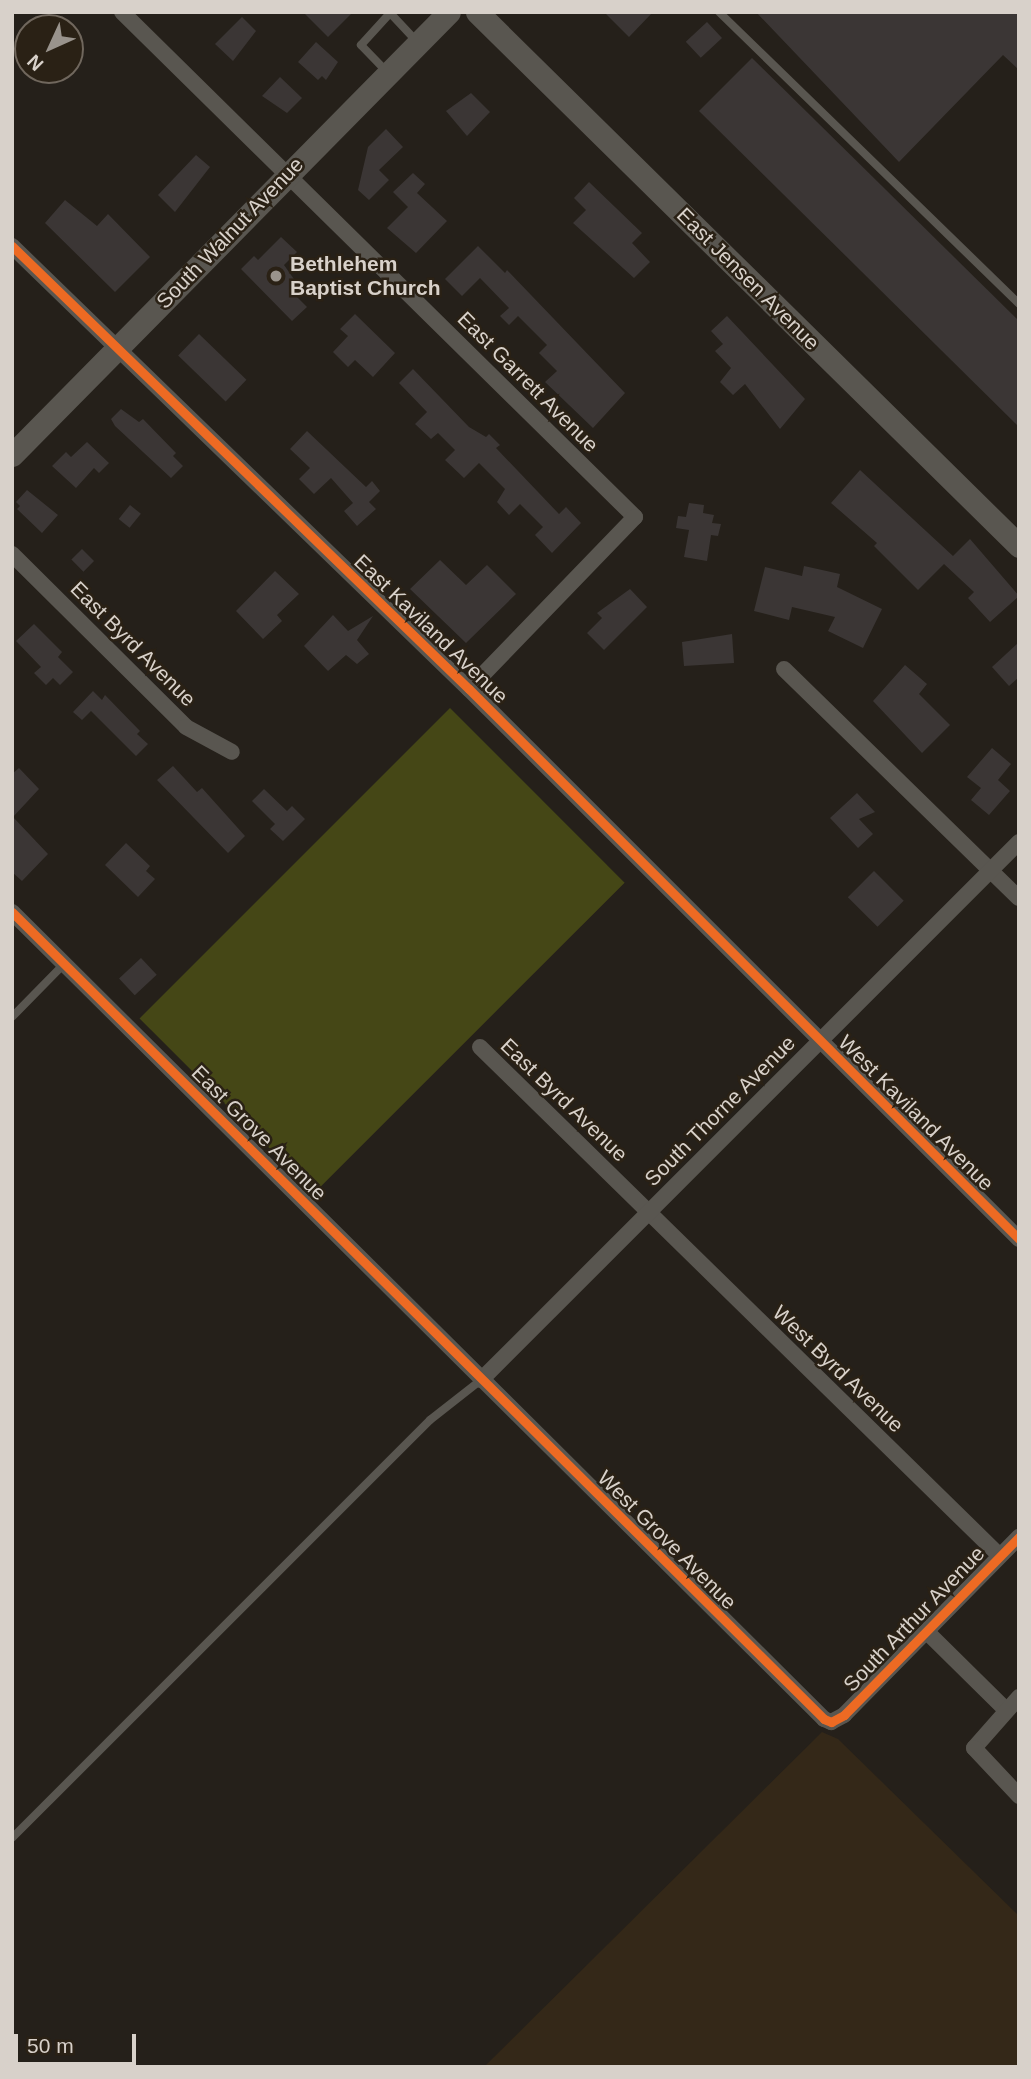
<!DOCTYPE html>
<style>
body{margin:0}
#map{position:relative;width:1031px;height:2079px;overflow:hidden;background:#25201a;font-family:Helvetica,sans-serif}
div>[style]{position:absolute}
.built>*{inset:0;background:#342818}
.green>*{inset:0;background:#454716;transform-origin:0 0}
.building>*{inset:0;background:#3b3635;transform-origin:0 0}
.lane>*{height:8px;margin:-4px;padding:0 4px;transform-origin:4px;border-radius:4px;background:#595650}
.street>*{height:16px;margin:-8px;padding:0 8px;transform-origin:8px;border-radius:8px;background:#595650}
.secondary>*{height:23px;margin:-11.5px;padding:0 11.5px;transform-origin:11.5px;border-radius:11.5px;background:#595650}
.cycleway>*{height:9px;margin:-4.5px;padding:0 4.5px;transform-origin:4.5px;border-radius:4.5px;background:#ed6a23}
.dots>*{width:19px;height:19px;translate:-50% -50%;box-sizing:border-box;border:4px solid #2a2115;border-radius:50%}
span{translate:-50% -50%;white-space:nowrap;text-align:center;line-height:1.15;-webkit-text-stroke:5px #2a2115;paint-order:stroke}
.street-label{font-size:21px;color:#d8d1ca}
.poi-label{font-size:21px;color:#d8d1ca;font-weight:700}
.left{translate:0 -50%;text-align:left}
.frame{position:absolute;inset:0;border:14px solid #d8d1ca;pointer-events:none}
.north{position:absolute;left:14px;top:14px;width:70px;height:70px;box-sizing:border-box;background:#2a2115;border:2px solid #70675d;border-radius:50%;rotate:225deg;font-size:19px;font-weight:700;line-height:28px;text-align:center;color:#d8d1ca}
.north::after{content:'';display:block;margin:auto;width:24px;height:32px;background:#99938c;clip-path:polygon(50% 0,100% 100%,50% 72%,0 100%)}
.scale{position:absolute;left:14px;top:2034px;width:122px;height:32px;box-sizing:border-box;border:4px solid #d8d1ca;border-top:0;padding-left:9px;font-size:21px;line-height:24px;white-space:nowrap;color:#d8d1ca;-webkit-text-stroke:5px #2a2115;paint-order:stroke}
</style>
<div id="map">
<div class="built">
<i style="clip-path:polygon(822px 1732px,838px 1739px,1019px 1916px,1019px 2067px,484px 2067px)"></i>
</div>
<div class="green">
<i style="left:450px;top:708px;width:247px;height:439px;rotate:45deg"></i>
</div>
<div class="building">
<i style="clip-path:polygon(303px 12px,353px 12px,328px 37px)"></i>
<i style="clip-path:polygon(604px 12px,653px 12px,629px 37px)"></i>
<i style="clip-path:polygon(756px 12px,1019px 12px,1019px 70px,1003px 55px,899px 162px)"></i>
<i style="clip-path:polygon(242px 17px,256px 31px,233px 61px,215px 44px)"></i>
<i style="left:707px;top:22px;width:22px;height:29px;rotate:47deg"></i>
<i style="clip-path:polygon(316px 42px,338px 62px,326px 80px,322px 76px,318px 80px,298px 62px)"></i>
<i style="clip-path:polygon(752px 58px,1019px 321px,1019px 427px,699px 111px)"></i>
<i style="clip-path:polygon(280px 77px,302px 98px,287px 113px,262px 96px)"></i>
<i style="clip-path:polygon(471px 93px,490px 112px,467px 136px,446px 111px)"></i>
<i style="clip-path:polygon(386px 129px,403px 147px,379px 170px,389px 180px,369px 200px,358px 190px,368px 147px)"></i>
<i style="clip-path:polygon(196px 155px,210px 167px,175px 212px,158px 195px)"></i>
<i style="clip-path:polygon(413px 173px,425px 184px,417px 193px,447px 221px,416px 253px,387px 228px,408px 207px,393px 192px)"></i>
<i style="clip-path:polygon(589px 182px,642px 233px,632px 243px,650px 262px,634px 278px,573px 223px,586px 210px,574px 198px)"></i>
<i style="clip-path:polygon(65px 200px,97px 226px,108px 214px,150px 257px,115px 292px,45px 223px)"></i>
<i style="clip-path:polygon(281px 237px,297px 252px,284px 265px,296px 282px,289px 289px,307px 307px,292px 321px,241px 269px,254px 256px,258px 260px)"></i>
<i style="clip-path:polygon(478px 246px,505px 273px,507px 270px,625px 393px,593px 428px,545px 382px,557px 371px,539px 353px,547px 345px,518px 316px,509px 325px,500px 316px,509px 308px,480px 278px,462px 296px,445px 279px)"></i>
<i style="clip-path:polygon(355px 314px,395px 353px,373px 377px,355px 360px,348px 367px,333px 352px,348px 336px,340px 329px)"></i>
<i style="clip-path:polygon(727px 316px,805px 399px,780px 429px,745px 384px,733px 395px,720px 382px,731px 368px,715px 351px,723px 344px,711px 331px)"></i>
<i style="left:199px;top:334px;width:66px;height:30px;rotate:44deg"></i>
<i style="clip-path:polygon(413px 369px,469px 427px,486px 437px,489px 434px,500px 445px,496px 448px,559px 514px,566px 507px,581px 523px,552px 553px,535px 535px,543px 527px,520px 504px,509px 515px,497px 502px,505px 489px,479px 463px,464px 478px,445px 460px,455px 450px,438px 433px,431px 439px,415px 424px,427px 412px,399px 383px)"></i>
<i style="clip-path:polygon(121px 409px,139px 422px,143px 419px,176px 453px,173px 456px,183px 466px,171px 478px,115px 426px,111px 419px)"></i>
<i style="clip-path:polygon(307px 431px,366px 487px,372px 481px,380px 491px,369px 502px,376px 509px,357px 526px,344px 511px,353px 503px,331px 478px,314px 494px,299px 479px,310px 468px,290px 449px)"></i>
<i style="clip-path:polygon(87px 442px,109px 463px,99px 473px,94px 468px,76px 488px,52px 466px,66px 452px,71px 457px)"></i>
<i style="clip-path:polygon(860px 470px,953px 556px,970px 539px,1019px 596px,990px 622px,968px 598px,974px 592px,944px 564px,918px 590px,874px 546px,877px 543px,831px 503px)"></i>
<i style="clip-path:polygon(27px 490px,58px 515px,42px 533px,17px 509px,20px 506px,16px 502px)"></i>
<i style="clip-path:polygon(689px 503px,704px 505px,703px 513px,714px 515px,712px 523px,721px 524px,718px 536px,711px 535px,707px 561px,684px 557px,689px 530px,676px 528px,678px 516px,686px 517px)"></i>
<i style="left:130px;top:505px;width:14px;height:18px;rotate:39deg"></i>
<i style="left:82px;top:549px;width:17px;height:15px;rotate:45deg"></i>
<i style="clip-path:polygon(440px 560px,466px 585px,487px 565px,516px 594px,466px 643px,410px 589px)"></i>
<i style="clip-path:polygon(804px 566px,840px 574px,837px 587px,882px 609px,863px 648px,828px 631px,835px 617px,792px 607px,789px 620px,754px 611px,765px 567px,802px 576px)"></i>
<i style="clip-path:polygon(275px 571px,299px 594px,277px 615px,282px 621px,263px 639px,236px 611px)"></i>
<i style="clip-path:polygon(630px 589px,647px 607px,604px 650px,587px 633px,602px 618px,597px 613px)"></i>
<i style="clip-path:polygon(333px 615px,348px 631px,373px 616px,357px 640px,369px 654px,357px 664px,346px 655px,328px 671px,304px 646px)"></i>
<i style="clip-path:polygon(34px 624px,62px 652px,58px 657px,73px 672px,60px 685px,53px 678px,46px 685px,34px 673px,41px 667px,16px 641px)"></i>
<i style="clip-path:polygon(732px 634px,734px 663px,684px 666px,682px 642px)"></i>
<i style="clip-path:polygon(1019px 642px,1019px 677px,1009px 686px,992px 667px)"></i>
<i style="clip-path:polygon(905px 665px,927px 684px,919px 694px,950px 725px,922px 753px,873px 701px)"></i>
<i style="clip-path:polygon(93px 691px,102px 700px,105px 695px,140px 731px,137px 734px,148px 744px,136px 756px,91px 711px,82px 720px,73px 712px)"></i>
<i style="clip-path:polygon(992px 748px,1011px 764px,998px 780px,1010px 791px,989px 815px,971px 800px,981px 788px,967px 777px)"></i>
<i style="clip-path:polygon(173px 766px,197px 792px,202px 788px,245px 836px,228px 853px,157px 780px)"></i>
<i style="clip-path:polygon(19px 768px,39px 789px,13px 817px,48px 854px,22px 881px,12px 872px,12px 774px)"></i>
<i style="clip-path:polygon(264px 789px,287px 811px,292px 806px,305px 819px,283px 841px,270px 829px,275px 824px,252px 801px)"></i>
<i style="clip-path:polygon(857px 793px,875px 812px,859px 819px,873px 834px,858px 848px,830px 818px)"></i>
<i style="clip-path:polygon(126px 843px,150px 866px,146px 871px,155px 879px,138px 897px,105px 865px)"></i>
<i style="left:874px;top:871px;width:42px;height:37px;rotate:45deg"></i>
<i style="left:141px;top:958px;width:23px;height:30px;rotate:47deg"></i>
</div>
<div class="lane">
<i style="left:719px;top:12px;width:419px;rotate:44.2deg"></i>
<i style="left:392px;top:15px;width:35px;rotate:47deg"></i>
<i style="left:388px;top:73px;width:39px;rotate:-134deg"></i>
<i style="left:361px;top:45px;width:45px;rotate:-47.7deg"></i>
<i style="left:12px;top:1017px;width:76px;rotate:-45.5deg"></i>
<i style="left:12px;top:1838px;width:591px;rotate:-45deg"></i>
<i style="left:430px;top:1420px;width:65px;rotate:-38.1deg"></i>
</div>
<div class="street">
<i style="left:122px;top:12px;width:720px;rotate:44.55deg"></i>
<i style="left:635px;top:517px;width:239px;rotate:134deg"></i>
<i style="left:12px;top:246px;width:636px;rotate:44.11deg"></i>
<i style="left:469px;top:689px;width:778px;rotate:45deg"></i>
<i style="left:12px;top:554px;width:245px;rotate:44.8deg"></i>
<i style="left:186px;top:727px;width:52px;rotate:28.5deg"></i>
<i style="left:784px;top:669px;width:328px;rotate:44.3deg"></i>
<i style="left:12px;top:912px;width:1145px;rotate:44.82deg"></i>
<i style="left:824px;top:1719px;width:8px;rotate:23deg"></i>
<i style="left:831px;top:1722px;width:15px;rotate:-28deg"></i>
<i style="left:844px;top:1715px;width:250px;rotate:-45.5deg"></i>
<i style="left:480px;top:1047px;width:726px;rotate:44.39deg"></i>
<i style="left:481px;top:1380px;width:761px;rotate:-45deg"></i>
<i style="left:927px;top:1632px;width:111px;rotate:44.6deg"></i>
<i style="left:1019px;top:1697px;width:68px;rotate:131.4deg"></i>
<i style="left:974px;top:1748px;width:66px;rotate:46.8deg"></i>
</div>
<div class="secondary">
<i style="left:477px;top:12px;width:761px;rotate:44.57deg"></i>
<i style="left:12px;top:455px;width:622px;rotate:-45.39deg"></i>
</div>
<div class="cycleway">
<i style="left:12px;top:246px;width:636px;rotate:44.11deg"></i>
<i style="left:469px;top:689px;width:778px;rotate:45deg"></i>
<i style="left:12px;top:912px;width:1145px;rotate:44.82deg"></i>
<i style="left:824px;top:1719px;width:8px;rotate:23deg"></i>
<i style="left:831px;top:1722px;width:15px;rotate:-28deg"></i>
<i style="left:844px;top:1715px;width:250px;rotate:-45.5deg"></i>
</div>
<div class="dots">
<i style="left:276px;top:276px;background:#99938c"></i>
</div>
<div class="street-label">
<span style="left:230px;top:233px;rotate:-46deg">South Walnut Avenue</span>
<span style="left:748px;top:279px;rotate:45deg">East Jensen Avenue</span>
<span style="left:528px;top:382px;rotate:45deg">East Garrett Avenue</span>
<span style="left:431px;top:629px;rotate:44deg">East Kaviland Avenue</span>
<span style="left:133px;top:644px;rotate:45deg">East Byrd Avenue</span>
<span style="left:564px;top:1100px;rotate:44deg">East Byrd Avenue</span>
<span style="left:720px;top:1111px;rotate:-45deg">South Thorne Avenue</span>
<span style="left:916px;top:1113px;rotate:45deg">West Kaviland Avenue</span>
<span style="left:259px;top:1133px;rotate:45deg">East Grove Avenue</span>
<span style="left:838px;top:1369px;rotate:44deg">West Byrd Avenue</span>
<span style="left:667px;top:1540px;rotate:45deg">West Grove Avenue</span>
<span style="left:914px;top:1619px;rotate:-46deg">South Arthur Avenue</span>
</div>
<div class="poi-label">
<span class="left" style="left:290px;top:276px">Bethlehem<br>Baptist Church</span>
</div>
<div class="frame"></div>
<div class="north">N</div>
<div class="scale">50 m</div>
</div>
